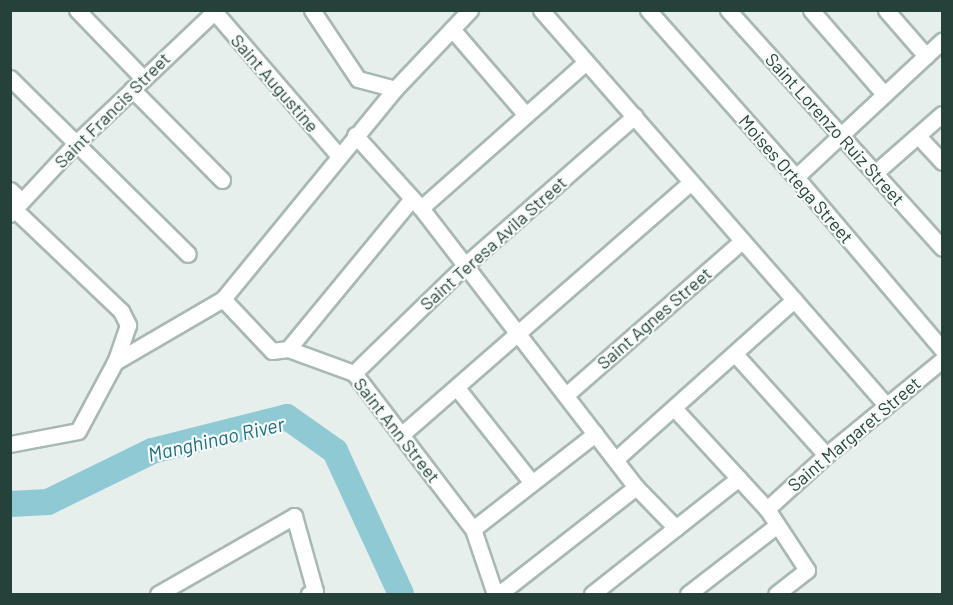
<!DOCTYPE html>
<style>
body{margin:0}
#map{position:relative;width:953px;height:605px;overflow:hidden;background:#e6efeb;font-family:Barlow,sans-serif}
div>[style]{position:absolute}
.river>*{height:26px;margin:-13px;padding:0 13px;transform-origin:13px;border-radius:13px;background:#8ec9d4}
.roads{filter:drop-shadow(2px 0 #a8b8b2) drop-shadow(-2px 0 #a8b8b2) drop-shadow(0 2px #a8b8b2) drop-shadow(0 -2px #a8b8b2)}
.minor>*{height:15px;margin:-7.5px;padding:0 7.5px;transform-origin:7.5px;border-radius:7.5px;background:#fff}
span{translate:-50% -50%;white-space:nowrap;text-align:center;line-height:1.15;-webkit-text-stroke:4.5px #f7fbf9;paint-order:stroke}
.street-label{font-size:18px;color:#24423a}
.water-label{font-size:20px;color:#1c6f80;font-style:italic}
.frame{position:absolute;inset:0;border:12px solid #24423a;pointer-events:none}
</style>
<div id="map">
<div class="river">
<i style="left:10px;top:504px;width:38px;rotate:-3deg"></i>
<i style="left:48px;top:502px;width:116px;rotate:-26.1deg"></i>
<i style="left:152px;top:451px;width:139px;rotate:-14.1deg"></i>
<i style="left:287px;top:417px;width:59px;rotate:35.3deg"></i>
<i style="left:335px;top:451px;width:157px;rotate:65.2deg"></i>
</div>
<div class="roads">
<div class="minor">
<i style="left:77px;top:10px;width:95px;rotate:45.9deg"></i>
<i style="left:213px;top:10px;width:191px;rotate:49.2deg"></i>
<i style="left:312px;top:10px;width:83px;rotate:56.3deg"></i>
<i style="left:358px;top:79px;width:38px;rotate:15deg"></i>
<i style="left:541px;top:10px;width:524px;rotate:48.87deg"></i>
<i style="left:648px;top:10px;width:223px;rotate:48.5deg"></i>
<i style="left:796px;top:177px;width:226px;rotate:49.7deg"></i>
<i style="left:728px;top:10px;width:320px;rotate:48deg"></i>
<i style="left:811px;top:10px;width:111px;rotate:49deg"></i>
<i style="left:886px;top:10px;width:61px;rotate:49deg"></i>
<i style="left:452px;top:29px;width:113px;rotate:49.3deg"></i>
<i style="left:10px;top:78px;width:250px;rotate:44.7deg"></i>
<i style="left:132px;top:89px;width:128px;rotate:45.3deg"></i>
<i style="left:355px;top:135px;width:98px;rotate:47.9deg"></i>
<i style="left:421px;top:208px;width:352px;rotate:52.4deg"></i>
<i style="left:636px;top:487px;width:57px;rotate:45.7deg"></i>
<i style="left:919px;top:137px;width:34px;rotate:47deg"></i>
<i style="left:876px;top:172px;width:88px;rotate:-41.3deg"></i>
<i style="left:796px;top:177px;width:200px;rotate:-43deg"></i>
<i style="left:10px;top:190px;width:16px;rotate:43deg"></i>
<i style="left:421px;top:208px;width:220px;rotate:-41.5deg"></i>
<i style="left:14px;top:209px;width:148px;rotate:43.6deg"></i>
<i style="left:121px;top:311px;width:16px;rotate:63deg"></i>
<i style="left:128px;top:325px;width:39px;rotate:109deg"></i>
<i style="left:10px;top:214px;width:98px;rotate:-47.1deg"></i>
<i style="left:77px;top:142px;width:192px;rotate:-43.5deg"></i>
<i style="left:223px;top:299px;width:71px;rotate:46.7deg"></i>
<i style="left:272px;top:351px;width:16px;rotate:-7deg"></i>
<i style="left:288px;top:349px;width:70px;rotate:20deg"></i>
<i style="left:354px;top:373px;width:196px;rotate:52.7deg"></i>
<i style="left:473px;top:529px;width:69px;rotate:71.3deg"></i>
<i style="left:288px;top:349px;width:193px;rotate:-50.5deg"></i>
<i style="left:735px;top:354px;width:136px;rotate:48deg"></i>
<i style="left:354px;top:373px;width:153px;rotate:-44.2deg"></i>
<i style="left:464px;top:266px;width:227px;rotate:-41.3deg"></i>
<i style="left:457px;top:388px;width:121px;rotate:51.7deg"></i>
<i style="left:566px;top:395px;width:234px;rotate:-41.2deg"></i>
<i style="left:674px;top:408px;width:137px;rotate:47.4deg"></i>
<i style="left:767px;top:509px;width:73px;rotate:56.7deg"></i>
<i style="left:807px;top:570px;width:39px;rotate:142deg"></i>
<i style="left:401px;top:435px;width:385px;rotate:-41.1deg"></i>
<i style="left:10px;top:444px;width:69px;rotate:-10.8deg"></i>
<i style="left:78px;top:431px;width:78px;rotate:-61.8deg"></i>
<i style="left:115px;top:362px;width:125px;rotate:-30.3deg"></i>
<i style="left:223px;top:299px;width:271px;rotate:-50.7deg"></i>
<i style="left:395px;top:89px;width:109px;rotate:-46.5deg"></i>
<i style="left:616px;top:459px;width:239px;rotate:-41.8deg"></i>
<i style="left:767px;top:509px;width:80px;rotate:-42.5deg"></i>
<i style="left:826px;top:455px;width:150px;rotate:-39.3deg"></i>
<i style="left:473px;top:529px;width:155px;rotate:-37.9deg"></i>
<i style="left:158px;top:594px;width:157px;rotate:-29.8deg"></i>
<i style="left:294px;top:516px;width:78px;rotate:74.4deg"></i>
<i style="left:315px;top:591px;width:7px;rotate:153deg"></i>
<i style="left:499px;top:594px;width:174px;rotate:-38deg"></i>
<i style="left:592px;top:594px;width:187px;rotate:-38.3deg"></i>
<i style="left:688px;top:594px;width:111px;rotate:-37.7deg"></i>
</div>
</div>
<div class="street-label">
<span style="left:275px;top:83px;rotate:49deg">Saint Augustine</span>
<span style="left:112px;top:110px;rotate:-45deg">Saint Francis Street</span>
<span style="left:835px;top:129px;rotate:48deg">Saint Lorenzo Ruiz Street</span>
<span style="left:796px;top:179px;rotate:49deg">Moises Ortega Street</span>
<span style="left:493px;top:243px;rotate:-42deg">Saint Teresa Avila Street</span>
<span style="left:654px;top:318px;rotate:-41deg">Saint Agnes Street</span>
<span style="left:397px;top:430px;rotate:52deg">Saint Ann Street</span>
<span style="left:854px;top:434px;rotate:-40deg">Saint Margaret Street</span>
</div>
<div class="water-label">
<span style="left:216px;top:439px;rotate:-13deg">Manghinao River</span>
</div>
<div class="frame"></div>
</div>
